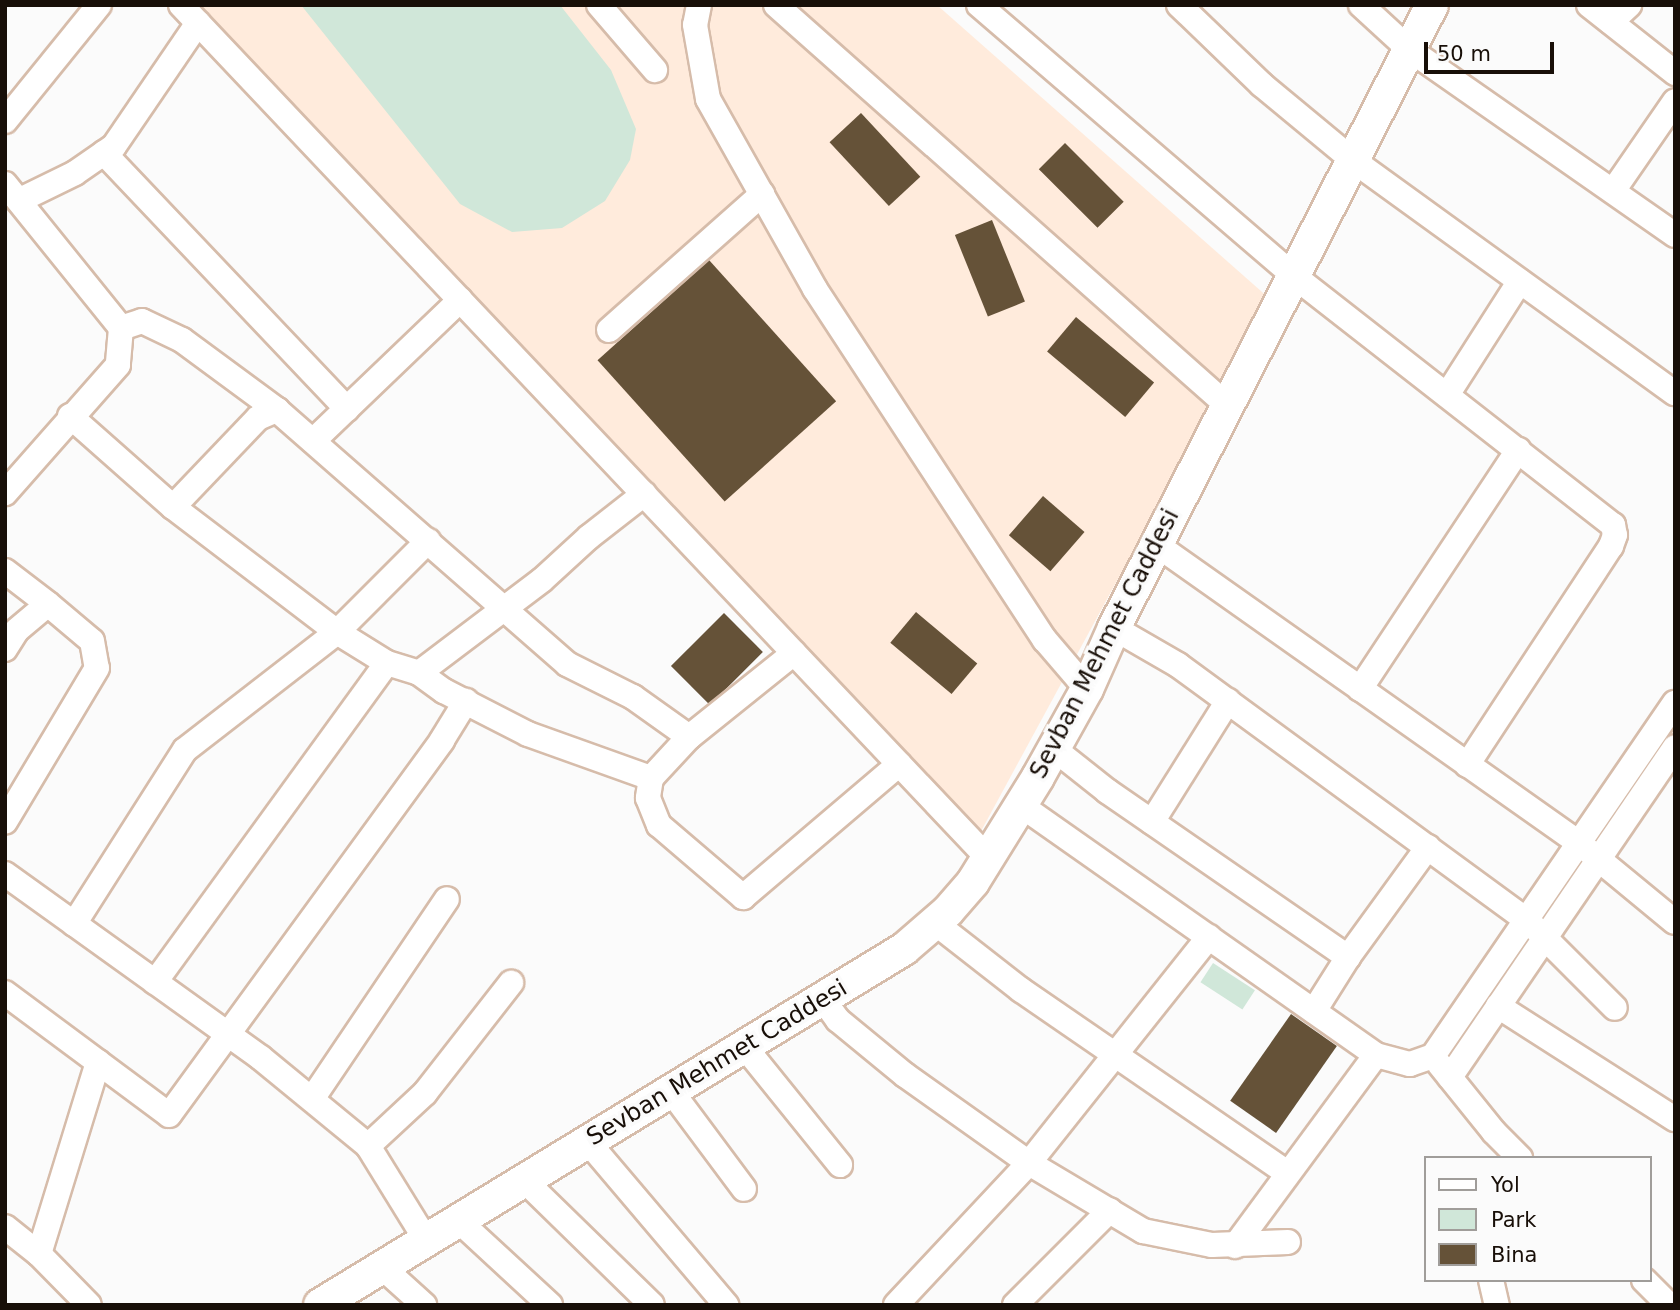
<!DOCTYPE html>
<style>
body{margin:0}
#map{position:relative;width:1680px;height:1310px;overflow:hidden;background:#fbfbfb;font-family:"DejaVu Sans",sans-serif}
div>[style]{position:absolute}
.built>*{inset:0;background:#ffebdc}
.green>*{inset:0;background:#d0e7d9;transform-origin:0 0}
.building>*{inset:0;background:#655238;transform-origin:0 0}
.roads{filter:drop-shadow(2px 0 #d6bcaa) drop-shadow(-2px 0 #d6bcaa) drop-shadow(0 2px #d6bcaa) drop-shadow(0 -2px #d6bcaa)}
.minor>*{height:24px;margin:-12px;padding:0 12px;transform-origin:12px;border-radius:12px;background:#fff}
.major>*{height:32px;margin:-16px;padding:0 16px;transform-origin:16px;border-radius:16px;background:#fff}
span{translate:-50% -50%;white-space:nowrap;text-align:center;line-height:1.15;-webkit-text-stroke:7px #fbfbfb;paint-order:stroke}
.street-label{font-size:24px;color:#180f08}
.frame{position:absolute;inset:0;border:7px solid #180f08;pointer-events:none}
.legend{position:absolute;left:1424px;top:1156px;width:228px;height:126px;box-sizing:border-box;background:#fbfbfb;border:2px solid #a09d9a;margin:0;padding:9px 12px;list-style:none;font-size:21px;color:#180f08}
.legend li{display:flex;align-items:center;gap:14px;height:35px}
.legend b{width:35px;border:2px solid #a09d9a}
.scale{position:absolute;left:1424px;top:42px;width:130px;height:32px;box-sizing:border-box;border:4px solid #180f08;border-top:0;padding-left:9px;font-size:21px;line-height:24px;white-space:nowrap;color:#180f08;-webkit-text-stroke:5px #fbfbfb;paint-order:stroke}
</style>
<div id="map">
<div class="built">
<i style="clip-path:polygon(189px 5px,937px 5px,1270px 299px,980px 833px)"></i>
</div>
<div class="green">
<i style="clip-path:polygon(301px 5px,560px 5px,611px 70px,636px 129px,630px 160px,605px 201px,562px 228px,512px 232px,460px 204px)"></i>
<i style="left:1213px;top:963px;width:50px;height:23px;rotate:33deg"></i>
</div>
<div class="building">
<i style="left:861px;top:113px;width:87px;height:43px;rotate:47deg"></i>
<i style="left:1065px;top:143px;width:83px;height:37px;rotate:45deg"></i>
<i style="left:992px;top:220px;width:88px;height:40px;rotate:68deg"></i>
<i style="left:709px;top:260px;width:190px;height:150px;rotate:48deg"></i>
<i style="left:1076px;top:317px;width:102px;height:45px;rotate:40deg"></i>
<i style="left:1043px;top:496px;width:55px;height:52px;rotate:41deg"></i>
<i style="left:916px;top:612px;width:80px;height:40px;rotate:40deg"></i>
<i style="left:724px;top:613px;width:55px;height:75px;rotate:45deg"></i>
<i style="left:1291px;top:1014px;width:56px;height:106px;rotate:35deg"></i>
</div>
<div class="roads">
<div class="minor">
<i style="left:181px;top:5px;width:1176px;rotate:46.59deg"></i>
<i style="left:599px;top:5px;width:86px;rotate:49.3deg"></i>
<i style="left:699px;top:5px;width:20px;rotate:101deg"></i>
<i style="left:695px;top:25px;width:75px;rotate:80deg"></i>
<i style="left:708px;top:99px;width:218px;rotate:60.6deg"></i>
<i style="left:815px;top:289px;width:420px;rotate:56.8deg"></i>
<i style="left:1045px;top:640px;width:65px;rotate:49.4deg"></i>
<i style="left:776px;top:5px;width:604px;rotate:41.58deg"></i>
<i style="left:979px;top:5px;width:416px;rotate:40.7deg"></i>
<i style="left:1294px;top:276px;width:405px;rotate:38deg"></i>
<i style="left:1613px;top:525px;width:10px;rotate:79deg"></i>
<i style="left:1615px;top:535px;width:12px;rotate:110deg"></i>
<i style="left:1611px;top:546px;width:262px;rotate:123.3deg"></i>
<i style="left:1179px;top:5px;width:115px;rotate:43.9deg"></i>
<i style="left:1262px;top:85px;width:119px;rotate:39.6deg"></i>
<i style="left:1354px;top:161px;width:396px;rotate:35.9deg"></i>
<i style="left:1361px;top:5px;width:67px;rotate:42.6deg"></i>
<i style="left:1410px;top:50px;width:323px;rotate:34.9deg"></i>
<i style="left:1589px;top:5px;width:110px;rotate:38.3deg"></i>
<i style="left:1611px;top:22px;width:25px;rotate:-43deg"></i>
<i style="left:5px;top:121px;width:149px;rotate:-51deg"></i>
<i style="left:104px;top:153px;width:353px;rotate:46.5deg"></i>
<i style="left:5px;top:184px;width:185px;rotate:51.1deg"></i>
<i style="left:121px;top:328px;width:37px;rotate:95deg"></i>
<i style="left:118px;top:365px;width:171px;rotate:131.4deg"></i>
<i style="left:1613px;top:191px;width:109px;rotate:-55.4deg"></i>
<i style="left:20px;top:200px;width:61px;rotate:-26.1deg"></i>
<i style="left:75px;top:173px;width:47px;rotate:-34.7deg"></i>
<i style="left:114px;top:146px;width:149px;rotate:-55.7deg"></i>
<i style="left:121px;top:328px;width:22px;rotate:-18deg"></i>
<i style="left:142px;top:321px;width:44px;rotate:25.4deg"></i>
<i style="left:182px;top:340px;width:118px;rotate:36.4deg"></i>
<i style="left:609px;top:330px;width:205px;rotate:-41.6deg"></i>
<i style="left:1447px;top:395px;width:135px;rotate:-57.4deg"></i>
<i style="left:70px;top:416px;width:137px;rotate:41.5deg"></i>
<i style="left:173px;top:507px;width:206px;rotate:37.3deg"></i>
<i style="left:337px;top:632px;width:59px;rotate:31.8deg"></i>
<i style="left:387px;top:663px;width:34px;rotate:17deg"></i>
<i style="left:419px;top:673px;width:31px;rotate:36deg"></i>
<i style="left:444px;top:691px;width:94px;rotate:27.1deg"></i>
<i style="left:528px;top:734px;width:131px;rotate:19.7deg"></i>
<i style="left:313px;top:441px;width:204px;rotate:-43.8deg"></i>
<i style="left:173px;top:507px;width:123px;rotate:-46.3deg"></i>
<i style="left:258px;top:418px;width:21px;rotate:-23deg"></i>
<i style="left:277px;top:410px;width:386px;rotate:41.2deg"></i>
<i style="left:567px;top:664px;width:74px;rotate:26.6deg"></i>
<i style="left:633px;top:697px;width:69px;rotate:35.5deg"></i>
<i style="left:1157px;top:545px;width:517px;rotate:35.23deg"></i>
<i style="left:1579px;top:843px;width:124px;rotate:39.5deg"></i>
<i style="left:5px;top:571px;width:54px;rotate:37.5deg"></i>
<i style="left:1114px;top:628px;width:74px;rotate:30deg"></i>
<i style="left:1178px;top:665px;width:432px;rotate:36.2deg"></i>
<i style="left:1527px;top:920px;width:124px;rotate:45deg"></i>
<i style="left:5px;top:649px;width:22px;rotate:-58deg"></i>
<i style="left:17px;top:630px;width:40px;rotate:-40deg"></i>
<i style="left:48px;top:604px;width:57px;rotate:40.1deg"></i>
<i style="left:92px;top:641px;width:27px;rotate:80deg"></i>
<i style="left:97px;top:668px;width:179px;rotate:120.9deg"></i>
<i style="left:794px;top:653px;width:134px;rotate:141.3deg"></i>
<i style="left:689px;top:737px;width:56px;rotate:132.8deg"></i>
<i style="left:651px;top:778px;width:20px;rotate:99deg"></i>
<i style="left:648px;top:798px;width:29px;rotate:68deg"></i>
<i style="left:659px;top:825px;width:111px;rotate:40.6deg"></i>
<i style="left:743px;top:897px;width:205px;rotate:-40.4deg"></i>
<i style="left:419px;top:673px;width:154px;rotate:-37.1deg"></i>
<i style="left:542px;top:580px;width:64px;rotate:-42.5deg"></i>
<i style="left:589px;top:537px;width:70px;rotate:-38deg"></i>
<i style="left:1360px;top:689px;width:287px;rotate:-56.5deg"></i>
<i style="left:1053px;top:748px;width:69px;rotate:38.5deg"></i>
<i style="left:1107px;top:791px;width:293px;rotate:34.6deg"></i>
<i style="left:1019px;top:804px;width:436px;rotate:35.1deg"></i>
<i style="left:1376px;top:1055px;width:35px;rotate:15deg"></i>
<i style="left:1410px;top:1064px;width:24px;rotate:-19deg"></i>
<i style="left:1433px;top:1056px;width:428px;rotate:-55.6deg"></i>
<i style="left:1152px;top:822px;width:143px;rotate:-57.9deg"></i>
<i style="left:5px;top:874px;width:315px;rotate:35.7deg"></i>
<i style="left:261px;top:1058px;width:139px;rotate:39.4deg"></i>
<i style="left:368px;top:1146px;width:110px;rotate:58.3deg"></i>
<i style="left:934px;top:922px;width:110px;rotate:38deg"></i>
<i style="left:1021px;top:990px;width:323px;rotate:34.5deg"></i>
<i style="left:74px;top:924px;width:206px;rotate:-57.5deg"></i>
<i style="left:185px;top:750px;width:192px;rotate:-37.8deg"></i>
<i style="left:337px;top:632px;width:129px;rotate:-45deg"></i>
<i style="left:155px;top:982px;width:394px;rotate:-54deg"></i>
<i style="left:5px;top:993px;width:204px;rotate:36.6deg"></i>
<i style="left:169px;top:1115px;width:464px;rotate:-53.9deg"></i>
<i style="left:442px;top:740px;width:46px;rotate:-58.4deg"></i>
<i style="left:822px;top:998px;width:27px;rotate:54deg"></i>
<i style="left:838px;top:1020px;width:87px;rotate:39.4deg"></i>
<i style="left:905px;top:1075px;width:152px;rotate:35.4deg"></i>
<i style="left:1029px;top:1163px;width:133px;rotate:30.8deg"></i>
<i style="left:1143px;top:1231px;width:70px;rotate:11.5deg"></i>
<i style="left:1212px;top:1245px;width:76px;rotate:-2.3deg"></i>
<i style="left:1498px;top:1006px;width:210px;rotate:32.6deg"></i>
<i style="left:1314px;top:1011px;width:64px;rotate:-57.8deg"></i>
<i style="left:1348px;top:957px;width:136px;rotate:-54deg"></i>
<i style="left:744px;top:1046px;width:153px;rotate:51.1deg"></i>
<i style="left:1440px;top:1065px;width:86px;rotate:51.1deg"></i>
<i style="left:1494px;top:1132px;width:37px;rotate:45deg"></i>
<i style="left:1450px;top:1077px;width:399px;rotate:-55.7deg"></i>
<i style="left:671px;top:1091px;width:122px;rotate:53.3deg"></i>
<i style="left:312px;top:1099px;width:241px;rotate:-56deg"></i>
<i style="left:588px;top:1142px;width:214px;rotate:49.7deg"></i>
<i style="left:368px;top:1146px;width:78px;rotate:-42.9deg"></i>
<i style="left:425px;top:1093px;width:140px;rotate:-52deg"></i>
<i style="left:525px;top:1181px;width:177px;rotate:44.3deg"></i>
<i style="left:459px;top:1221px;width:124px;rotate:42.7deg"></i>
<i style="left:5px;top:1227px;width:43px;rotate:38.5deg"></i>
<i style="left:39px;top:1254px;width:71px;rotate:45.6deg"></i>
<i style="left:1235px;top:1246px;width:237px;rotate:-53.6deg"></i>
<i style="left:39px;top:1254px;width:201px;rotate:-72.9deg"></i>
<i style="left:382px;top:1267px;width:57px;rotate:42.1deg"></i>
<i style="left:1491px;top:1280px;width:26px;rotate:77deg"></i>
<i style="left:1644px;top:1280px;width:35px;rotate:45deg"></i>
<i style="left:896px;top:1305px;width:195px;rotate:-46.9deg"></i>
<i style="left:1029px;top:1163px;width:289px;rotate:-51.5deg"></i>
<i style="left:1015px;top:1305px;width:134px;rotate:-45deg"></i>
</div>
<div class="major">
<i style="left:320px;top:1305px;width:684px;rotate:-31.37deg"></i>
<i style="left:904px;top:949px;width:58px;rotate:-40.8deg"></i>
<i style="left:948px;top:911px;width:38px;rotate:-49deg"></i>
<i style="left:973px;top:882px;width:123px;rotate:-58.2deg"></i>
<i style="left:1038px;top:777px;width:101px;rotate:-60.9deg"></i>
<i style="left:1087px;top:689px;width:67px;rotate:-66.1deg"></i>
<i style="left:1114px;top:628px;width:699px;rotate:-62.96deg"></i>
</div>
</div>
<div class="street-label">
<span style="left:1105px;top:644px;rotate:-63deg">Sevban Mehmet Caddesi</span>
<span style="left:717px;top:1063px;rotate:-31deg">Sevban Mehmet Caddesi</span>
</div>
<div class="frame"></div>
<ul class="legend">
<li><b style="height:9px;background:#fff"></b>Yol</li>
<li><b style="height:19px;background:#d0e7d9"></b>Park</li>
<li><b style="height:19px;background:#655238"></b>Bina</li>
</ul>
<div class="scale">50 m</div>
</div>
